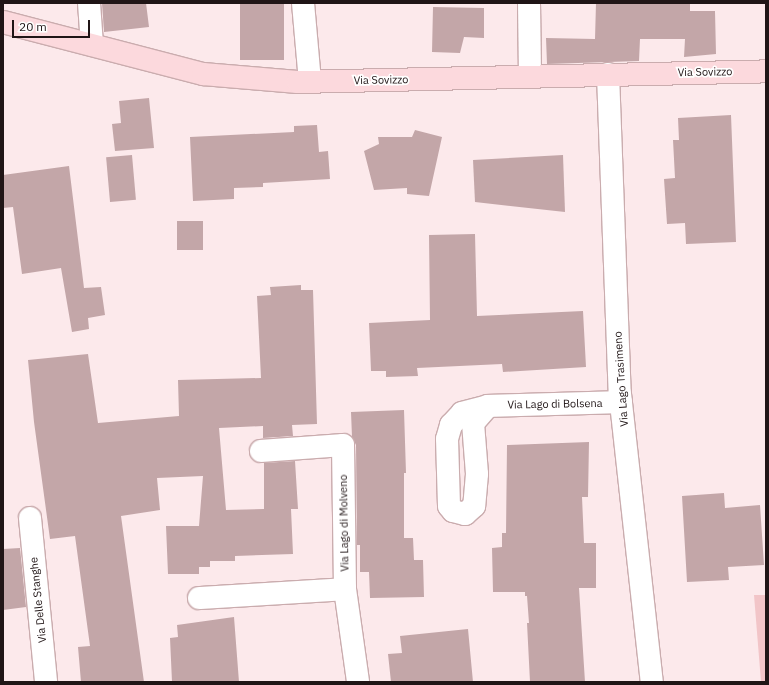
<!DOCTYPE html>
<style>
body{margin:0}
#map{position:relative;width:769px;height:685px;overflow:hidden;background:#fce9eb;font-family:"IBM Plex Sans",sans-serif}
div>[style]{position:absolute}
.green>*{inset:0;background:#f2c5c8}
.building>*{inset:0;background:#c3a6a8;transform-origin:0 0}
.roads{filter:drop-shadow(1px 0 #caacae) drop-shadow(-1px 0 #caacae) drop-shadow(0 1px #caacae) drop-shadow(0 -1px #caacae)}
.street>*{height:22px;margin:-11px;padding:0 11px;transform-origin:11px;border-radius:11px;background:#fff}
.secondary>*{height:22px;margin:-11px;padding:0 11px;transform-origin:11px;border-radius:11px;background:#fcd9dd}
span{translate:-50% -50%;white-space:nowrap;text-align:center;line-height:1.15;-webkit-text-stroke:3.5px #fff;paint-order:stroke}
.street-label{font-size:11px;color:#201516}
.frame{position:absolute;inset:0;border:4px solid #201516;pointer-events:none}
.scale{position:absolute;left:12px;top:20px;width:78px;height:18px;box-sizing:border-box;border:2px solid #201516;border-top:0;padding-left:5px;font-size:12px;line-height:14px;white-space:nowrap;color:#201516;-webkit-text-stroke:3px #fff;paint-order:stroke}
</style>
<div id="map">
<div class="green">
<i style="clip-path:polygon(754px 595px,766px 595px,766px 682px,761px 682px)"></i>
</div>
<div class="building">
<i style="clip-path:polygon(102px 3px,146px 3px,149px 27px,104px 32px)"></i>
<i style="left:240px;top:3px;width:44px;height:57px"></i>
<i style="clip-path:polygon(596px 3px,690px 3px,690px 11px,715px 11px,716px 54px,684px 57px,685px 39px,640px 39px,639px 61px,547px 64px,546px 38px,595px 39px)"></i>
<i style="clip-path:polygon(433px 7px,484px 8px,484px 38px,464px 37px,460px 53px,432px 52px)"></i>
<i style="clip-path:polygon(149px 98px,154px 148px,115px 151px,112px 124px,121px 123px,119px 101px)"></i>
<i style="clip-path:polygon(731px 115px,736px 242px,686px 244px,685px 223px,667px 224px,664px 179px,675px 178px,673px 140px,679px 140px,678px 118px)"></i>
<i style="clip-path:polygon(317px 125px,319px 152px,328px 151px,330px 179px,263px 183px,263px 187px,234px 188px,234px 199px,193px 201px,190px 137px,294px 132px,294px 126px)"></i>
<i style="clip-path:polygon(415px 130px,442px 137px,429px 196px,407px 194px,407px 188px,374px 190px,364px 151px,379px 144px,378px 137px,412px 137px)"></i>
<i style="left:132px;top:155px;width:45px;height:26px;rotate:85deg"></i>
<i style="clip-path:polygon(563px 155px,565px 212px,475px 202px,473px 160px)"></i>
<i style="clip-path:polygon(69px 166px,84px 288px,101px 287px,105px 315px,88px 318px,89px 329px,72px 332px,61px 268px,22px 274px,13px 207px,3px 208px,3px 175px)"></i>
<i style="left:177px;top:221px;width:26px;height:29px"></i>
<i style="clip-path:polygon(475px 234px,477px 316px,583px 311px,586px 367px,503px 372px,502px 364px,417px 368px,418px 376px,386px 377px,386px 371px,371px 371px,369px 323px,430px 320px,429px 235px)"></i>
<i style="clip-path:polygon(301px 285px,301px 290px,313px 290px,317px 424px,292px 425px,293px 436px,263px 438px,263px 426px,219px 428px,226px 510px,264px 509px,264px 463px,295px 461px,298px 509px,291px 509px,293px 554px,235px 556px,235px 561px,210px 561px,210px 567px,199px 567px,199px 574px,168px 574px,166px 526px,199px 526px,203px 476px,157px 478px,160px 510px,121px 516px,144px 682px,81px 682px,78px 647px,90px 646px,75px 536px,50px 539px,34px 422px,28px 360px,88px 354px,98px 423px,179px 416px,178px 380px,261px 378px,257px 296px,271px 295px,270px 287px)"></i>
<i style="clip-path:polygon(404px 410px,406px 473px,404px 473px,404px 538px,413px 538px,414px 560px,423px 560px,424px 597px,370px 598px,369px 572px,360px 572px,360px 545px,357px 545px,356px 445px,352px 437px,351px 412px)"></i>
<i style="clip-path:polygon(589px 442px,588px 497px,582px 497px,584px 543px,596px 543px,596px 588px,579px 588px,585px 682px,530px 682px,527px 623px,529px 623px,527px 596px,525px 596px,525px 592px,493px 592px,492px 548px,502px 547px,502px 533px,506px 533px,507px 445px)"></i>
<i style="clip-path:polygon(724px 493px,725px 508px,760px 505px,764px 565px,728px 567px,729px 580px,687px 582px,682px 496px)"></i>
<i style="clip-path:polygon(20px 548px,26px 607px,3px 610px,3px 549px)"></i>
<i style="clip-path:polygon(234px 617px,239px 682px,172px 682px,170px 638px,178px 637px,177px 625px)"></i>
<i style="clip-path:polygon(468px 629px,473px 682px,391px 682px,388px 654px,402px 653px,400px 636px)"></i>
</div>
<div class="roads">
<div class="street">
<i style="left:89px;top:3px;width:42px;rotate:85.9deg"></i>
<i style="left:303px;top:3px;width:78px;rotate:84.9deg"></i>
<i style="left:529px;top:3px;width:73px;rotate:89.2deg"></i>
<i style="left:608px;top:74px;width:320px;rotate:87.9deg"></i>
<i style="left:620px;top:394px;width:290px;rotate:83.7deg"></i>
<i style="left:488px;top:406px;width:23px;rotate:131deg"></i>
<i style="left:473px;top:423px;width:51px;rotate:85.5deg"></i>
<i style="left:477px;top:474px;width:32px;rotate:95deg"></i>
<i style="left:474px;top:506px;width:12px;rotate:138deg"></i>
<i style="left:465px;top:514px;width:12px;rotate:-166deg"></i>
<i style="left:453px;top:511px;width:6px;rotate:-129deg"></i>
<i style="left:449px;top:506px;width:67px;rotate:-91.7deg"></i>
<i style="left:447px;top:439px;width:15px;rotate:-74deg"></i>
<i style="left:451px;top:425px;width:16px;rotate:-47deg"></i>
<i style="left:462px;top:413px;width:27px;rotate:-15deg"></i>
<i style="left:488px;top:406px;width:133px;rotate:-1.7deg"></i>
<i style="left:261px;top:451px;width:82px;rotate:-4.2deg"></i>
<i style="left:343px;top:445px;width:144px;rotate:89.2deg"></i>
<i style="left:345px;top:589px;width:94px;rotate:82deg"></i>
<i style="left:30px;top:518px;width:165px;rotate:84.4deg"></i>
<i style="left:199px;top:598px;width:146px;rotate:-3.5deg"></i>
</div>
<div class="secondary">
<i style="left:3px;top:22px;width:207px;rotate:14.6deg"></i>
<i style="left:203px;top:74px;width:95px;rotate:4.8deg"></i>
<i style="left:298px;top:82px;width:468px;rotate:-1.3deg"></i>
</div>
</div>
<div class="street-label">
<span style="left:705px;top:72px;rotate:-1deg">Via Sovizzo</span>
<span style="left:381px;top:80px;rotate:-1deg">Via Sovizzo</span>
<span style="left:621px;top:379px;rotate:-94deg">Via Lago Trasimeno</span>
<span style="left:555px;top:404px;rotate:-1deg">Via Lago di Bolsena</span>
<span style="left:344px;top:523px;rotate:-91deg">Via Lago di Molveno</span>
<span style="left:38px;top:600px;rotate:-96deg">Via Delle Stanghe</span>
</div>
<div class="frame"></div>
<div class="scale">20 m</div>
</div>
